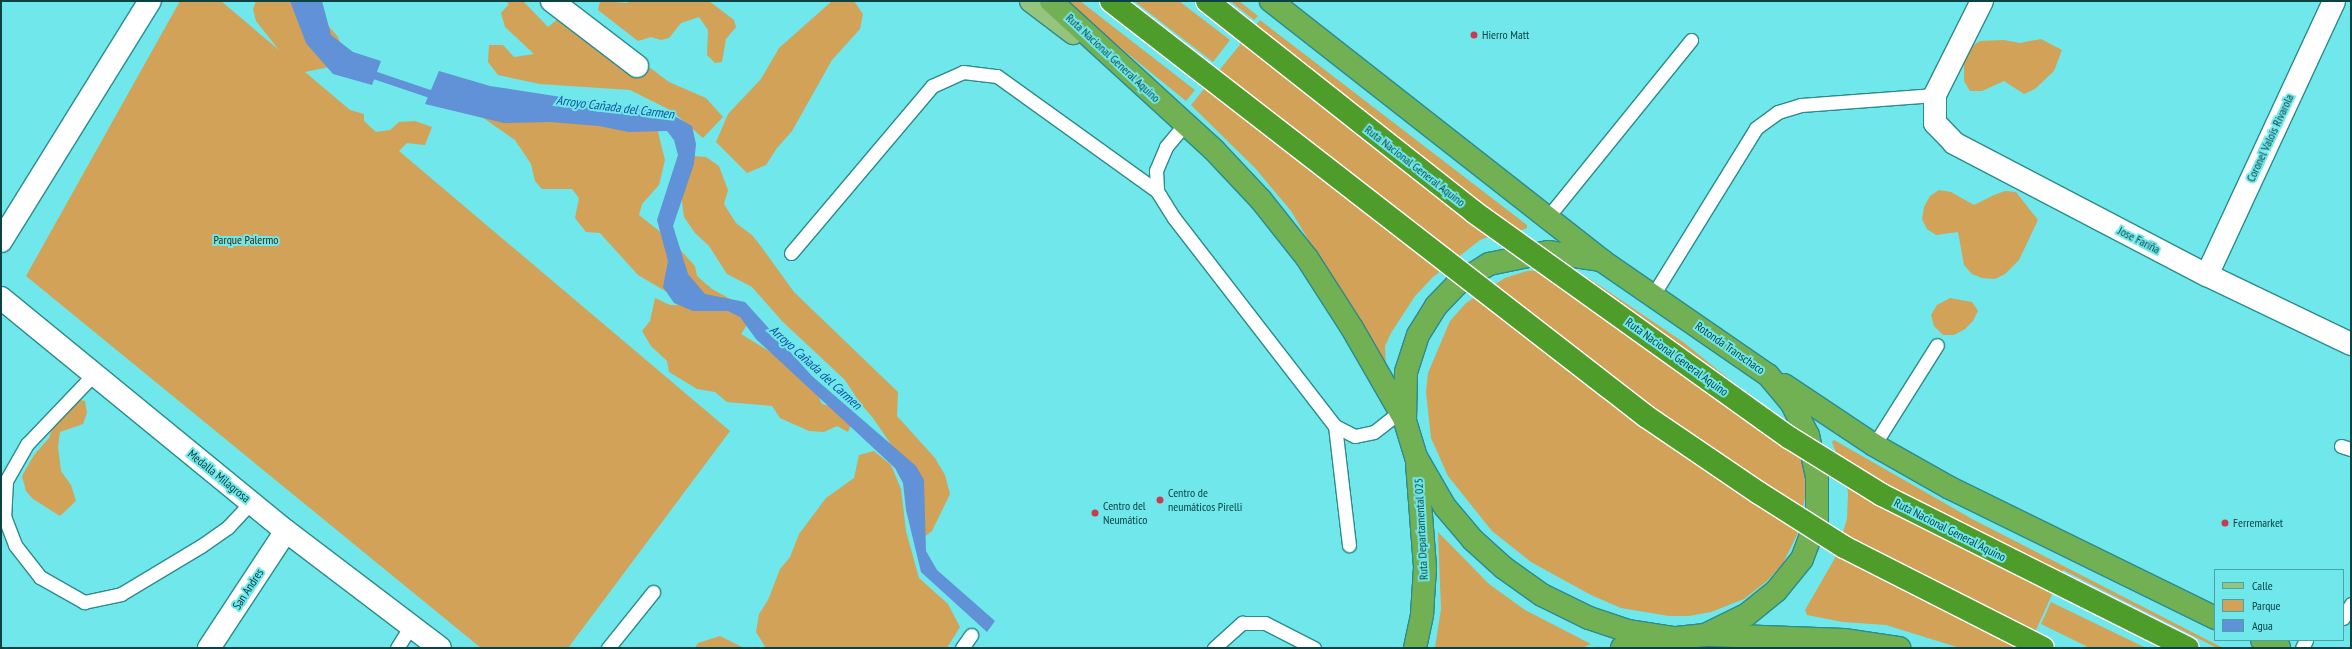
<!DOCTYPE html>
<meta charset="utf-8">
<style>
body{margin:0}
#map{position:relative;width:2352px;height:649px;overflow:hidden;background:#70e7ea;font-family:"PT Sans Narrow",sans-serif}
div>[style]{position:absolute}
.green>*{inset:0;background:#d1a257}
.water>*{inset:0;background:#6191d6}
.stream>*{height:8px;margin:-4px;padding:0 4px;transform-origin:4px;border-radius:4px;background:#6191d6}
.roads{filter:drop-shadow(1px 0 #2c8b8d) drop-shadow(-1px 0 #2c8b8d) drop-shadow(0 1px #2c8b8d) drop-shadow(0 -1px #2c8b8d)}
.service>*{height:13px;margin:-6.5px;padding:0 6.5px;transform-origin:6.5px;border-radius:6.5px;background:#fff}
.minor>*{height:22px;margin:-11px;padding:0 11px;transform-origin:11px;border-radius:11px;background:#fff}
.primary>*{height:22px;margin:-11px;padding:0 11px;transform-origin:11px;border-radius:11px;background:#95c47f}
.trunk>*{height:22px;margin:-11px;padding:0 11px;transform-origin:11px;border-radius:11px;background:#72b054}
.bridges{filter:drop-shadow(1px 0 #fff) drop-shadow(-1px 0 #fff) drop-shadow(0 1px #fff) drop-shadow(0 -1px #fff)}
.motorway-bridge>*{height:22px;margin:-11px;padding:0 11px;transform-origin:11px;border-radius:11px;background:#4e9c29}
.dots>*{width:11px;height:11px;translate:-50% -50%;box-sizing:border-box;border:2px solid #70e7ea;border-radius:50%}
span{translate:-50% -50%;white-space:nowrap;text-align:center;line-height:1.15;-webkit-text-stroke:4px #70e7ea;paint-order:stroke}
.poi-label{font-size:12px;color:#0b4243}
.left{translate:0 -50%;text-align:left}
.street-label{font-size:12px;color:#0b4243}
.park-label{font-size:12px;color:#3c2803}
.water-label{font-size:13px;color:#104fa1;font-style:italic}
.frame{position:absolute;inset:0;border:2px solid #0b4243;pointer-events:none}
.legend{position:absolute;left:2214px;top:569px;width:130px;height:72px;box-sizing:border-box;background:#70e7ea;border:1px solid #48a5a7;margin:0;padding:5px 7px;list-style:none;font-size:12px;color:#0b4243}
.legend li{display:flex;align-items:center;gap:8px;height:20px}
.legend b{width:20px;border:1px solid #48a5a7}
</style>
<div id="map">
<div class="green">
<i style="clip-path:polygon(180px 1px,221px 1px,279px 50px,256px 21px,253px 9px,256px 1px,307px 1px,338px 37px,346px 59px,334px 66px,305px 72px,350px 110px,364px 114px,364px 121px,376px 132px,390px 130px,399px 122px,415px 121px,432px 127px,425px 145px,407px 143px,399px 151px,730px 431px,568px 648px,481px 648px,26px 276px)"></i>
<i style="clip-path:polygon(506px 1px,523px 1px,548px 27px,558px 19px,645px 64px,669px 82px,706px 98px,723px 117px,703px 138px,672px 111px,630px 90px,540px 84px,498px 75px,488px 62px,489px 45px,503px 45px,514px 57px,534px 54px,505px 27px,501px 13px,509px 4px)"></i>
<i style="clip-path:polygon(600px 1px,627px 3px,631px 1px,709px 1px,734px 20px,736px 27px,726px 39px,722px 62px,715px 63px,707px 55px,708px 30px,699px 17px,681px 23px,669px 38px,661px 40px,651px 37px,638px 41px,598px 10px)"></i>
<i style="clip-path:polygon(832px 1px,854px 1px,863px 14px,860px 29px,832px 60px,792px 131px,777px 148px,766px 165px,747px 173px,716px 142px,728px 114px,761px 79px,779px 48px)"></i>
<i style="clip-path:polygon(1063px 1px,1080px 1px,1195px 90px,1186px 101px)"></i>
<i style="clip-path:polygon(1134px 1px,1179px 1px,1230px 40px,1213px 62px)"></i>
<i style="clip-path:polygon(1230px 1px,1239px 1px,1258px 16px,1254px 20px)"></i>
<i style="clip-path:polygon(1260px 20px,1527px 225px,1527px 228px,1522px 230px,1496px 234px,1480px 240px,1433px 277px,1415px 296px,1391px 333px,1385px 346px,1386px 368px,1291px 211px,1256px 169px,1191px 105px)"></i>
<i style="clip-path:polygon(2041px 39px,2062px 50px,2054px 71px,2035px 89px,2024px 94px,2004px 81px,1982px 91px,1970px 91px,1964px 81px,1964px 56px,1970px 47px,1980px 41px,2004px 40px,2020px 43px)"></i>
<i style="clip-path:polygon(469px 108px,656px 124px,665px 160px,659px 185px,642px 204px,639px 215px,673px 242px,695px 266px,697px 276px,712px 289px,734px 301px,749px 322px,741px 334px,777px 356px,817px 393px,822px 404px,833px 407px,851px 424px,848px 432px,837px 426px,824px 432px,809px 431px,780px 418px,772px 406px,727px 402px,715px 392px,697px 389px,669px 372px,667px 361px,651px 346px,642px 331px,650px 321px,655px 298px,670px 305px,689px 305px,638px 275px,600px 233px,586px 232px,575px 218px,579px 198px,572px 189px,542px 189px,535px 181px,531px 164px,515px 140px)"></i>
<i style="clip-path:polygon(694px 156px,706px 157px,719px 166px,728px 190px,724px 204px,736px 223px,752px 235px,763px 249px,794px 292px,898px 392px,897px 416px,935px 458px,945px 475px,950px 494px,932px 531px,923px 538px,897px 453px,873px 418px,860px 403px,845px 380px,783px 322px,752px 287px,727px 274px,709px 246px,695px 233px,684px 217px,681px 194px)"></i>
<i style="clip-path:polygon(1939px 190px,1951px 192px,1974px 205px,1994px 195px,2005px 191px,2016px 192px,2038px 220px,2019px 260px,2005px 274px,1995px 279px,1982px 278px,1972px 274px,1964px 265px,1958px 232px,1936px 235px,1927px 229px,1922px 219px,1924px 207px,1930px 196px)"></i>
<i style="clip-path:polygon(1563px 269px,1590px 279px,1683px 342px,1786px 425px,1804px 468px,1806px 493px,1797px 535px,1783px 563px,1767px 581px,1744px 599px,1711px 612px,1689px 616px,1669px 616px,1621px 608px,1591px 595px,1531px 562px,1492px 531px,1448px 476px,1431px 438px,1426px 392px,1428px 373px,1450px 321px,1466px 303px,1505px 278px,1527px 271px)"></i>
<i style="clip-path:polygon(1950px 298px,1972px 302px,1978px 311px,1973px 321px,1965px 329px,1954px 335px,1943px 335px,1934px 326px,1931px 315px,1937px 305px)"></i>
<i style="clip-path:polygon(74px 399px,85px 401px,87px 413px,83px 424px,60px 432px,58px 447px,61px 471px,71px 485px,76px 501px,60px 516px,33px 499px,26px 491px,22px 476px,34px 455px,49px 438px,57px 416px)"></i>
<i style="clip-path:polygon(1834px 440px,1974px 520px,2223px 648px,2217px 648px,2063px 570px,2028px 648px,1960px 648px,1886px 625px,1843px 622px,1807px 615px,1805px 610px,1835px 558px,1847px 519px,1848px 493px,1844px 472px,1832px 442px)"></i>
<i style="clip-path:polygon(874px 451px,891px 465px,901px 489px,906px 531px,919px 578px,948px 604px,960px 627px,947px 648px,766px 648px,756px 632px,759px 614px,768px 600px,780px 569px,790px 557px,799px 534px,826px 498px,854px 478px,859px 455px)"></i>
<i style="clip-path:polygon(1438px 532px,1489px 584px,1525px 610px,1591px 644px,1582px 648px,1435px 648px,1441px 609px)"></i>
<i style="clip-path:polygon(2051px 602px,2146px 648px,2090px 648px,2041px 624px)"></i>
<i style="clip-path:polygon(720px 636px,744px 648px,695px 648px,698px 643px)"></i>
</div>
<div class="water">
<i style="clip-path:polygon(290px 1px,322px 1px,331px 35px,353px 52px,381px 61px,372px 85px,333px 74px,306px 43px)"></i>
<i style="clip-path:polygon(439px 71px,490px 86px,671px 114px,692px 126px,696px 144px,694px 164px,673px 226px,688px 274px,705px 294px,745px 302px,812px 376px,916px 466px,924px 480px,926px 551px,937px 570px,995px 621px,987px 632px,921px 572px,906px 510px,903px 483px,895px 468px,756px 339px,740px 317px,728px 311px,693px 311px,674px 303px,663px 287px,668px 261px,657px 220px,678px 155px,674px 140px,667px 131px,629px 132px,599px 126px,551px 122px,504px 123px,425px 104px)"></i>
</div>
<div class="stream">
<i style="left:365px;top:72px;width:78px;rotate:18.7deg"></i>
</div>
<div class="roads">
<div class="service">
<i style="left:1185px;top:124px;width:30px;rotate:130deg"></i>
<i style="left:1166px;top:147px;width:25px;rotate:113deg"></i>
<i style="left:1156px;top:170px;width:21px;rotate:87deg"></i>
<i style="left:1157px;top:191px;width:32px;rotate:58deg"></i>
<i style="left:1174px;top:218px;width:263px;rotate:52.3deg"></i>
<i style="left:1335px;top:426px;width:22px;rotate:27deg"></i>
<i style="left:1355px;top:436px;width:19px;rotate:-12deg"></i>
<i style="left:1374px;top:432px;width:33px;rotate:-38deg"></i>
<i style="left:1547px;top:218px;width:229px;rotate:-51deg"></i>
<i style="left:791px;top:253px;width:219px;rotate:-49.8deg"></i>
<i style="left:932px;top:86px;width:34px;rotate:-24deg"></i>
<i style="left:963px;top:72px;width:34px;rotate:7deg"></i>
<i style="left:997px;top:76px;width:197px;rotate:35.7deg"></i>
<i style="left:1653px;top:295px;width:196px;rotate:-58.3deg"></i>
<i style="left:1756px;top:128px;width:27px;rotate:-36deg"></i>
<i style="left:1778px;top:112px;width:24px;rotate:-17deg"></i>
<i style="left:1801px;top:105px;width:134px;rotate:-4.3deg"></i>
<i style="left:94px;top:374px;width:97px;rotate:133.7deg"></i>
<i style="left:27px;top:444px;width:43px;rotate:119.6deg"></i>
<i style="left:6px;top:481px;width:35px;rotate:93deg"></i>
<i style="left:4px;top:516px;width:31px;rotate:69deg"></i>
<i style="left:15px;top:545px;width:41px;rotate:52deg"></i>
<i style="left:40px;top:577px;width:51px;rotate:29.6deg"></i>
<i style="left:84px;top:602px;width:38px;rotate:-12deg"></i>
<i style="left:121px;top:594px;width:93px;rotate:-31deg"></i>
<i style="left:201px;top:546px;width:33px;rotate:-35deg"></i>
<i style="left:228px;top:527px;width:34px;rotate:-47deg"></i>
<i style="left:1335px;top:426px;width:120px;rotate:83.3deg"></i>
<i style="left:1874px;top:445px;width:118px;rotate:-57.8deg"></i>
<i style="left:2341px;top:446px;width:10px;rotate:17deg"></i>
<i style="left:2343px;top:618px;width:16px;rotate:-60deg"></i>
<i style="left:397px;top:648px;width:26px;rotate:-58deg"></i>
<i style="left:608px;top:648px;width:72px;rotate:-51.2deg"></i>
<i style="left:962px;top:648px;width:16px;rotate:-55deg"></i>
<i style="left:1214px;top:648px;width:38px;rotate:-42deg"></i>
<i style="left:1242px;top:623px;width:23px"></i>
<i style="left:1265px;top:623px;width:55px;rotate:27deg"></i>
<i style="left:2302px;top:648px;width:9px;rotate:-63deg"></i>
</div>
<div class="minor">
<i style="left:552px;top:1px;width:107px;rotate:37.4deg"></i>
<i style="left:1982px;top:1px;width:105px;rotate:116.6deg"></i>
<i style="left:1935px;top:95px;width:28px;rotate:90deg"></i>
<i style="left:1935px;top:123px;width:28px;rotate:46deg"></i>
<i style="left:1954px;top:143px;width:285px;rotate:27.6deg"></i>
<i style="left:2207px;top:275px;width:160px;rotate:25.6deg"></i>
<i style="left:1px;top:241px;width:282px;rotate:-58.2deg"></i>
<i style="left:2207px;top:275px;width:302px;rotate:-65.1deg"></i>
<i style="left:1px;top:298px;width:368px;rotate:39.3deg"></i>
<i style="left:286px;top:531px;width:193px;rotate:37.2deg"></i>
<i style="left:209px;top:648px;width:140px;rotate:-56.7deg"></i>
</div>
<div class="primary">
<i style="left:1031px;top:1px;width:53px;rotate:37.3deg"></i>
</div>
<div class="trunk">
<i style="left:1051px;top:1px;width:221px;rotate:42.4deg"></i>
<i style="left:1214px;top:150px;width:69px;rotate:46.8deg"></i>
<i style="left:1261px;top:200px;width:74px;rotate:51.6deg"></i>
<i style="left:1307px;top:258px;width:83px;rotate:57.3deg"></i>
<i style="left:1352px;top:328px;width:106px;rotate:60.1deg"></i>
<i style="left:1271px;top:1px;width:420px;rotate:38.1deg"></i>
<i style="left:1601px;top:260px;width:203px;rotate:34.6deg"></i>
<i style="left:1768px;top:375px;width:38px;rotate:50deg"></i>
<i style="left:1792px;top:404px;width:35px;rotate:63deg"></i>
<i style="left:1808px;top:435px;width:43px;rotate:77.9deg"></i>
<i style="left:1817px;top:477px;width:42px;rotate:90deg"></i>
<i style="left:1817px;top:519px;width:43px;rotate:110.6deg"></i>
<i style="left:1802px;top:559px;width:41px;rotate:129.1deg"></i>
<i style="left:1776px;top:591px;width:38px;rotate:141deg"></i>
<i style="left:1746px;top:615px;width:46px;rotate:154deg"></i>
<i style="left:1705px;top:635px;width:31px;rotate:174deg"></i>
<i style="left:1674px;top:638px;width:47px;rotate:-171.3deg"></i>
<i style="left:1628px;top:631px;width:41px;rotate:-161.6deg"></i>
<i style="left:1589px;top:618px;width:52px;rotate:-153.9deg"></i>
<i style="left:1542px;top:595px;width:47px;rotate:-144.6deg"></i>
<i style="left:1504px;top:568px;width:42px;rotate:-137.9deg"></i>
<i style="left:1473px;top:540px;width:43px;rotate:-130.3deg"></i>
<i style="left:1445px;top:507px;width:58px;rotate:-120.1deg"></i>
<i style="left:1416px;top:457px;width:39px;rotate:-107deg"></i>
<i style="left:1405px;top:420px;width:48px;rotate:-88.8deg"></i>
<i style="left:1406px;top:372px;width:39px;rotate:-72deg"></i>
<i style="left:1418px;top:335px;width:34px;rotate:-58deg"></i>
<i style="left:1436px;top:306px;width:30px;rotate:-46deg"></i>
<i style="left:1457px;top:284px;width:38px;rotate:-32deg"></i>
<i style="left:1489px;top:264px;width:60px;rotate:-11.5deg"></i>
<i style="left:1548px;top:252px;width:54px;rotate:8.6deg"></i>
<i style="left:1784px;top:385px;width:108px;rotate:33.7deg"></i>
<i style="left:1874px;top:445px;width:87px;rotate:29.5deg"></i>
<i style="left:1950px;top:488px;width:295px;rotate:26.1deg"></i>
<i style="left:1710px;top:635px;width:134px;rotate:2.1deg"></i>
<i style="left:1844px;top:640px;width:56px;rotate:8.3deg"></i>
<i style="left:2262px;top:640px;width:19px;rotate:25deg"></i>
<i style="left:1415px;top:648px;width:35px;rotate:-78deg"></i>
<i style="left:1422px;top:614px;width:47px;rotate:-86.3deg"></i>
<i style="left:1425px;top:567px;width:103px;rotate:-94.4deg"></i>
<i style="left:1622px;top:648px;width:38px;rotate:-11deg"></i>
</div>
</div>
<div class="bridges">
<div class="motorway-bridge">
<i style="left:1111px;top:1px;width:678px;rotate:37.82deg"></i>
<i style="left:1647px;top:417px;width:135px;rotate:34.2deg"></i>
<i style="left:1759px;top:493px;width:101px;rotate:32.4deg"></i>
<i style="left:1844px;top:547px;width:223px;rotate:26.9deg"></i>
<i style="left:1207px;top:1px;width:340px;rotate:38.3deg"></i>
<i style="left:1474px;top:212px;width:388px;rotate:35.6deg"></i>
<i style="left:1790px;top:438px;width:108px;rotate:31.8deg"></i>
<i style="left:1882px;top:495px;width:342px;rotate:26.6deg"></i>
</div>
</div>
<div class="dots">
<i style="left:1474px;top:35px;background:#cb3b4f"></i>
<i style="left:1160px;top:500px;background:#cb3b4f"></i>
<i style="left:1095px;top:513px;background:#cb3b4f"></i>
<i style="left:2225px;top:523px;background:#cb3b4f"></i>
</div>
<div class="poi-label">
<span class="left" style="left:1482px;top:35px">Hierro Matt</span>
<span class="left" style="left:1168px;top:500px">Centro de<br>neumáticos Pirelli</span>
<span class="left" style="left:1103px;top:513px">Centro del<br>Neumático</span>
<span class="left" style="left:2233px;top:523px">Ferremarket</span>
</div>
<div class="street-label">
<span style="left:1113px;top:58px;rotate:43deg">Ruta Nacional General Aquino</span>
<span style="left:2270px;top:138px;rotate:-65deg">Coronel Valois Rivarola</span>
<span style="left:1415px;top:166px;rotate:38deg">Ruta Nacional General Aquino</span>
<span style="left:2139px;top:240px;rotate:27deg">Jose Fariña</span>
<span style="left:1730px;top:348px;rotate:35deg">Rotonda Transchaco</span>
<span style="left:1677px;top:357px;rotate:36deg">Ruta Nacional General Aquino</span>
<span style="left:219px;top:476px;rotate:39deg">Medalla Milagrosa</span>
<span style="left:1421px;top:529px;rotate:-93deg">Ruta Departamental 025</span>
<span style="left:1950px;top:530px;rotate:27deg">Ruta Nacional General Aquino</span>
<span style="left:248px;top:589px;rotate:-57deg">San Andres</span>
</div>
<div class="park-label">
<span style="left:246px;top:240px">Parque Palermo</span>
</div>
<div class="water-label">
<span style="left:615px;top:108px;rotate:7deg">Arroyo Cañada del Carmen</span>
<span style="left:815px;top:368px;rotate:42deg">Arroyo Cañada del Carmen</span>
</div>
<div class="frame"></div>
<ul class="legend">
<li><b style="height:5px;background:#95c47f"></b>Calle</li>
<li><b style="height:11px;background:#d1a257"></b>Parque</li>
<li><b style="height:11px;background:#6191d6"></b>Agua</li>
</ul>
</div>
